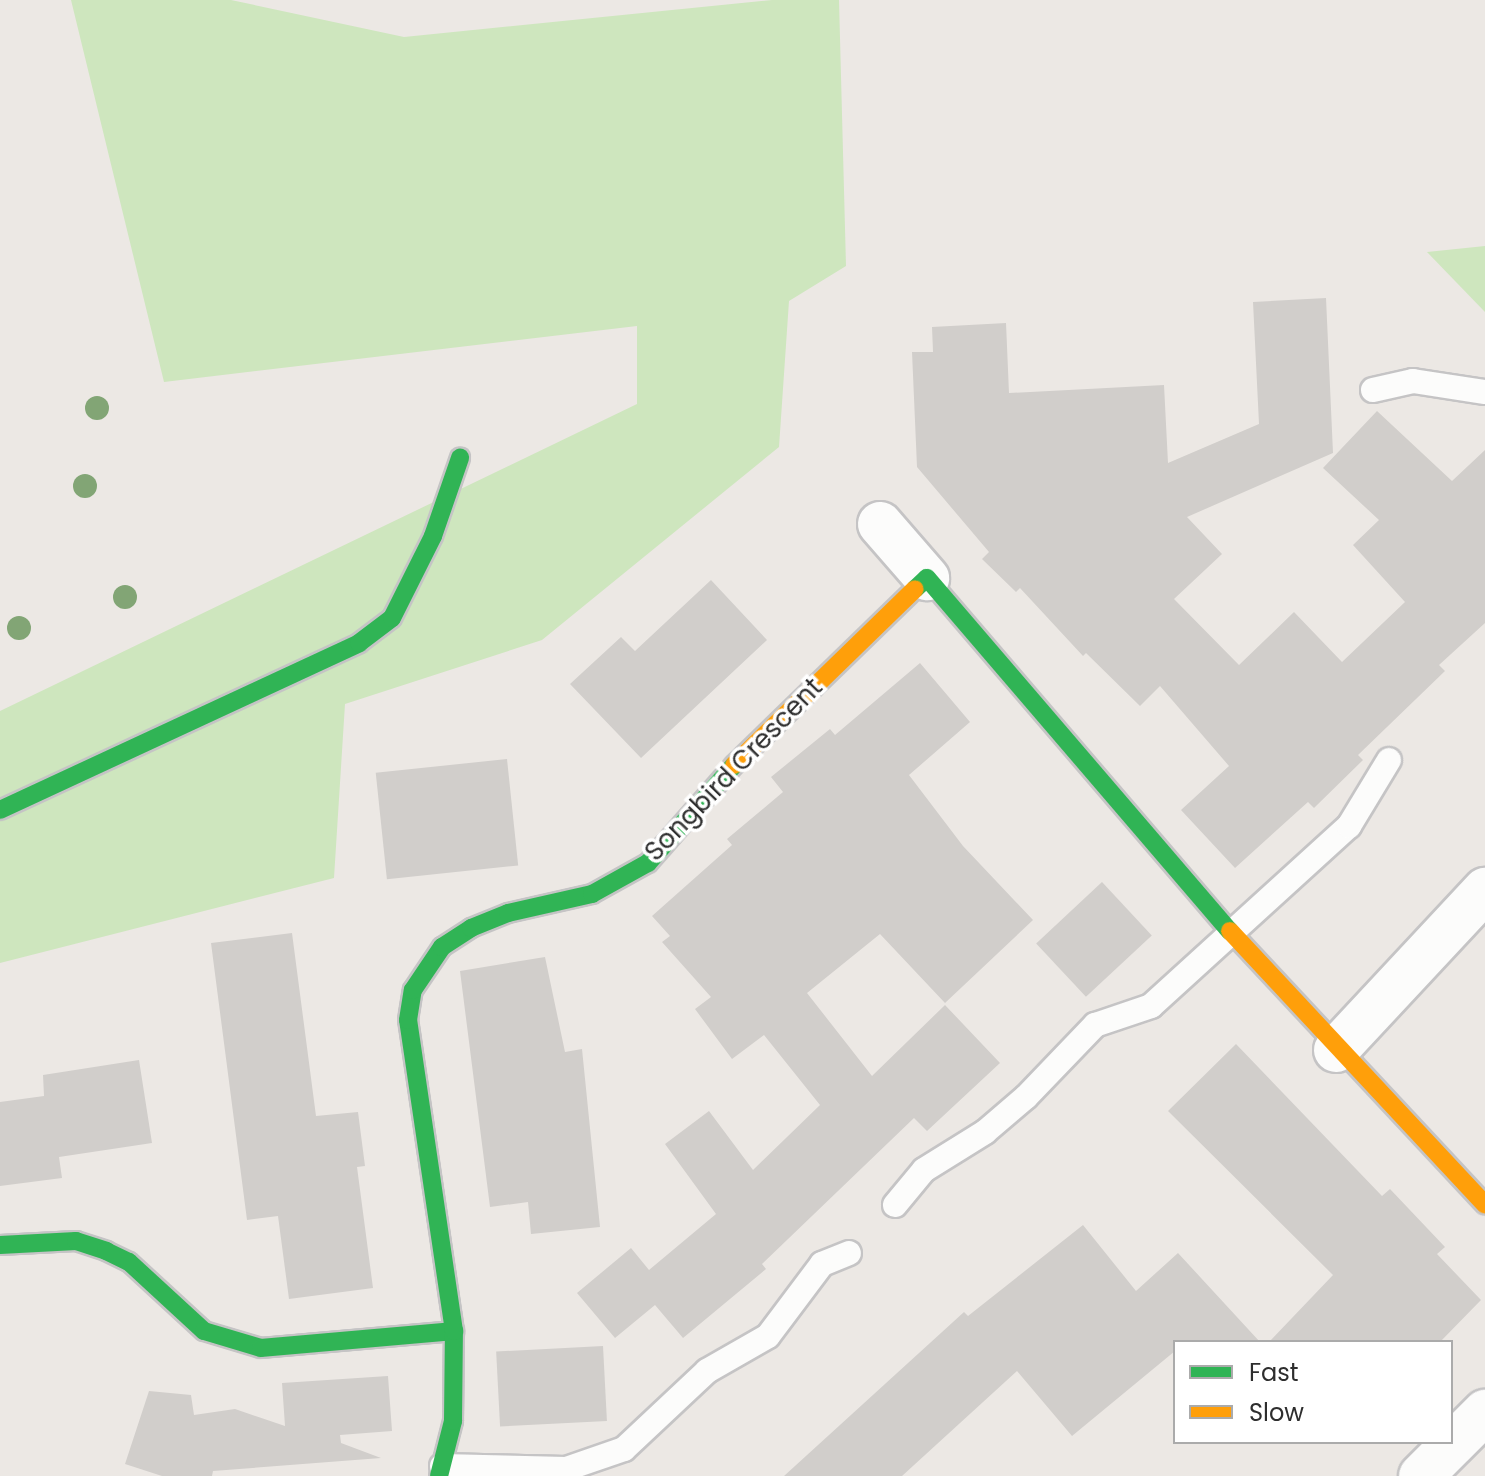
<!DOCTYPE html>
<style>
body{margin:0}
#map{position:relative;width:1485px;height:1476px;overflow:hidden;background:#ece8e4;font-family:Poppins,sans-serif}
div>[style]{position:absolute}
.green>*{inset:0;background:#cee6be}
.building>*{inset:0;background:#d1cecb;transform-origin:0 0}
.roads{filter:drop-shadow(2px 0 #c5c4c5) drop-shadow(-2px 0 #c5c4c5) drop-shadow(0 2px #c5c4c5) drop-shadow(0 -2px #c5c4c5)}
.lane>*{height:24px;margin:-12px;padding:0 12px;transform-origin:12px;border-radius:12px;background:#fcfcfb}
.street>*{height:44px;margin:-22px;padding:0 22px;transform-origin:22px;border-radius:22px;background:#fcfcfb}
.fast>*{height:18px;margin:-9px;padding:0 9px;transform-origin:9px;border-radius:9px;background:#30b455}
.slow>*{height:18px;margin:-9px;padding:0 9px;transform-origin:9px;border-radius:9px;background:#ff9f0a}
.trees>*{width:24px;height:24px;margin:-12px;border-radius:50%;background:#82a575}
span{translate:-50% -50%;white-space:nowrap;text-align:center;line-height:1.15;-webkit-text-stroke:7px #fff;paint-order:stroke}
.street-label{font-size:26px;color:#2e2e2e}
.legend{position:absolute;left:1173px;top:1340px;width:280px;height:104px;box-sizing:border-box;background:#fff;border:2px solid #ababab;margin:0;padding:10px 14px;list-style:none;font-size:24px;color:#2e2e2e}
.legend li{display:flex;align-items:center;gap:16px;height:40px}
.legend b{width:40px;border:2px solid #ababab}
</style>
<div id="map">
<div class="green">
<i style="clip-path:polygon(71px 0,231px 0,404px 37px,772px 0,839px 0,846px 266px,789px 301px,779px 447px,542px 640px,345px 704px,334px 878px,0 963px,0 711px,637px 404px,637px 326px,164px 382px)"></i>
<i style="clip-path:polygon(1485px 246px,1485px 312px,1427px 252px)"></i>
</div>
<div class="building">
<i style="clip-path:polygon(1326px 298px,1333px 453px,1187px 517px,1222px 554px,1174px 599px,1239px 665px,1294px 612px,1342px 662px,1405px 602px,1353px 545px,1379px 520px,1323px 468px,1377px 411px,1452px 481px,1485px 450px,1485px 623px,1439px 665px,1445px 671px,1358px 755px,1363px 760px,1314px 808px,1308px 802px,1235px 868px,1181px 810px,1229px 766px,1160px 686px,1140px 706px,1086px 653px,1083px 656px,1020px 588px,1016px 592px,982px 559px,989px 552px,917px 467px,912px 352px,933px 352px,932px 327px,1006px 323px,1009px 393px,1164px 385px,1168px 463px,1259px 424px,1253px 302px)"></i>
<i style="clip-path:polygon(711px 580px,767px 640px,641px 758px,570px 684px,621px 637px,635px 651px)"></i>
<i style="clip-path:polygon(920px 663px,970px 722px,909px 775px,963px 846px,1033px 920px,945px 1003px,880px 934px,807px 993px,872px 1076px,945px 1005px,1000px 1063px,927px 1131px,914px 1118px,762px 1264px,766px 1269px,683px 1338px,655px 1305px,615px 1338px,577px 1293px,631px 1248px,649px 1270px,716px 1214px,665px 1144px,709px 1111px,753px 1170px,820px 1105px,764px 1035px,732px 1059px,695px 1009px,711px 997px,662px 942px,670px 936px,652px 916px,732px 845px,727px 839px,783px 792px,771px 777px,830px 729px,835px 735px)"></i>
<i style="left:507px;top:759px;width:107px;height:132px;rotate:84deg"></i>
<i style="left:1102px;top:882px;width:73px;height:90px;rotate:47deg"></i>
<i style="clip-path:polygon(292px 933px,316px 1116px,358px 1112px,365px 1166px,357px 1167px,373px 1288px,289px 1299px,278px 1216px,247px 1220px,211px 943px)"></i>
<i style="clip-path:polygon(545px 957px,565px 1052px,582px 1049px,600px 1227px,531px 1234px,528px 1202px,490px 1207px,460px 971px)"></i>
<i style="clip-path:polygon(1236px 1044px,1382px 1196px,1390px 1189px,1445px 1247px,1437px 1254px,1481px 1300px,1440px 1342px,1269px 1342px,1333px 1275px,1168px 1111px)"></i>
<i style="clip-path:polygon(139px 1060px,152px 1143px,59px 1157px,62px 1178px,0 1186px,0 1102px,44px 1096px,43px 1075px)"></i>
<i style="clip-path:polygon(1083px 1225px,1136px 1291px,1178px 1253px,1260px 1342px,1175px 1342px,1175px 1351px,1072px 1436px,1017px 1371px,902px 1476px,784px 1476px,964px 1312px,968px 1316px)"></i>
<i style="left:603px;top:1346px;width:75px;height:107px;rotate:87deg"></i>
<i style="clip-path:polygon(388px 1376px,392px 1431px,340px 1435px,341px 1443px,381px 1458px,213px 1471px,212px 1476px,162px 1476px,125px 1464px,149px 1391px,191px 1395px,194px 1415px,235px 1409px,285px 1426px,282px 1383px)"></i>
</div>
<div class="roads">
<div class="lane">
<i style="left:1373px;top:390px;width:41px;rotate:-12.7deg"></i>
<i style="left:1413px;top:381px;width:73px;rotate:8.7deg"></i>
<i style="left:895px;top:1205px;width:45px;rotate:-50.4deg"></i>
<i style="left:924px;top:1170px;width:72px;rotate:-31.9deg"></i>
<i style="left:985px;top:1132px;width:54px;rotate:-40.5deg"></i>
<i style="left:1026px;top:1097px;width:100px;rotate:-46.2deg"></i>
<i style="left:1095px;top:1025px;width:59px;rotate:-18.7deg"></i>
<i style="left:1151px;top:1006px;width:268px;rotate:-42.3deg"></i>
<i style="left:1349px;top:826px;width:77px;rotate:-58.8deg"></i>
<i style="left:442px;top:1466px;width:124px;rotate:1.4deg"></i>
<i style="left:566px;top:1469px;width:61px;rotate:-19deg"></i>
<i style="left:624px;top:1449px;width:114px;rotate:-43.2deg"></i>
<i style="left:707px;top:1371px;width:70px;rotate:-29.8deg"></i>
<i style="left:768px;top:1336px;width:90px;rotate:-53.1deg"></i>
<i style="left:822px;top:1264px;width:29px;rotate:-22deg"></i>
</div>
<div class="street">
<i style="left:880px;top:524px;width:72px;rotate:49deg"></i>
<i style="left:1336px;top:1050px;width:219px;rotate:-47deg"></i>
<i style="left:1421px;top:1476px;width:91px;rotate:-45deg"></i>
</div>
<div class="fast">
<i style="left:915px;top:589px;width:16px;rotate:-43deg"></i>
<i style="left:927px;top:578px;width:465px;rotate:49.4deg"></i>
<i style="left:0;top:810px;width:396px;rotate:-24.9deg"></i>
<i style="left:359px;top:643px;width:41px;rotate:-37.1deg"></i>
<i style="left:392px;top:618px;width:92px;rotate:-63.4deg"></i>
<i style="left:433px;top:536px;width:83px;rotate:-70.9deg"></i>
<i style="left:0;top:1245px;width:76px;rotate:-3deg"></i>
<i style="left:76px;top:1241px;width:32px;rotate:18deg"></i>
<i style="left:106px;top:1251px;width:25px;rotate:26deg"></i>
<i style="left:129px;top:1262px;width:102px;rotate:42.6deg"></i>
<i style="left:204px;top:1331px;width:59px;rotate:16.6deg"></i>
<i style="left:261px;top:1348px;width:194px;rotate:-5deg"></i>
<i style="left:439px;top:1476px;width:57px;rotate:-75.7deg"></i>
<i style="left:453px;top:1421px;width:90px;rotate:-89.4deg"></i>
<i style="left:454px;top:1331px;width:314px;rotate:-98.4deg"></i>
<i style="left:408px;top:1020px;width:30px;rotate:-81deg"></i>
<i style="left:413px;top:990px;width:52px;rotate:-56deg"></i>
<i style="left:442px;top:947px;width:35px;rotate:-33deg"></i>
<i style="left:471px;top:928px;width:40px;rotate:-22deg"></i>
<i style="left:508px;top:913px;width:86px;rotate:-12.7deg"></i>
<i style="left:592px;top:894px;width:64px;rotate:-29deg"></i>
<i style="left:648px;top:863px;width:130px;rotate:-48.7deg"></i>
</div>
<div class="slow">
<i style="left:734px;top:765px;width:252px;rotate:-44.2deg"></i>
<i style="left:1230px;top:931px;width:374px;rotate:47deg"></i>
</div>
</div>
<div class="trees">
<i style="left:97px;top:408px"></i>
<i style="left:85px;top:486px"></i>
<i style="left:125px;top:597px"></i>
<i style="left:19px;top:628px"></i>
</div>
<div class="street-label">
<span style="left:734px;top:770px;rotate:-46deg">Songbird Crescent</span>
</div>
<ul class="legend">
<li><b style="height:10px;background:#30b455"></b>Fast</li>
<li><b style="height:10px;background:#ff9f0a"></b>Slow</li>
</ul>
</div>
